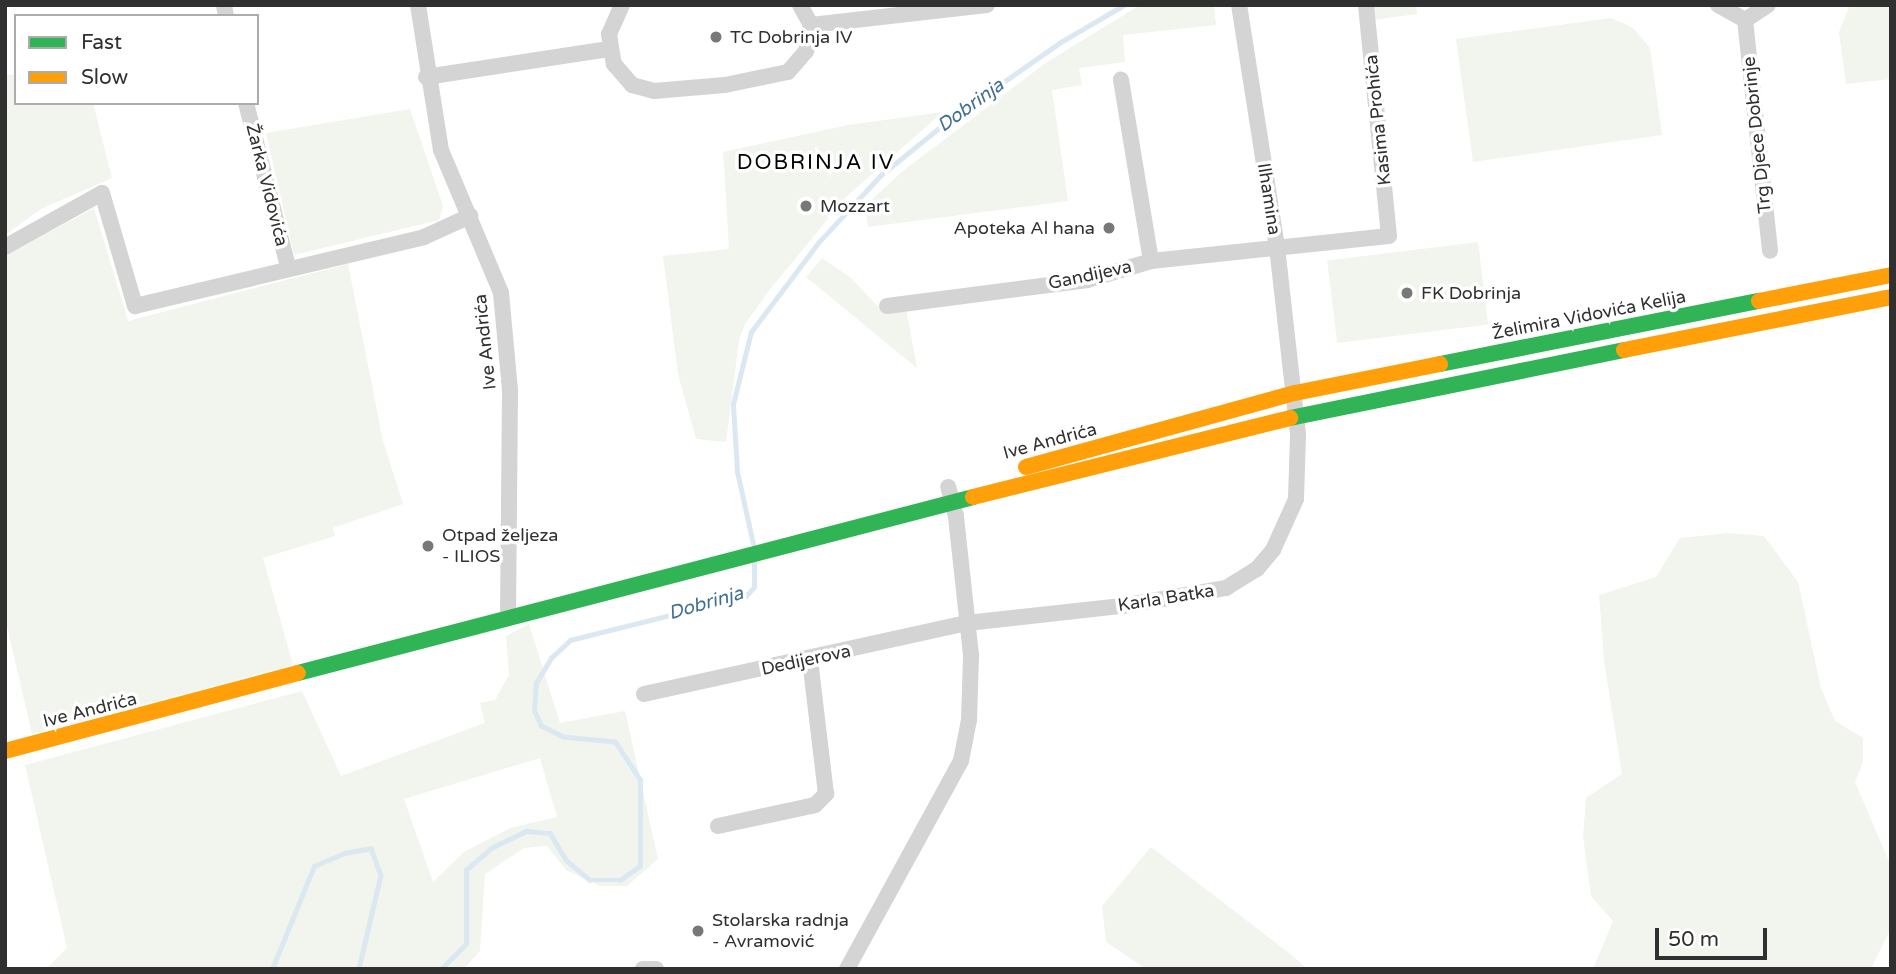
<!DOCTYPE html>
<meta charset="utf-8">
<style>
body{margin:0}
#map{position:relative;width:1896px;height:974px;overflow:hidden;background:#fff;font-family:"Varela Round",sans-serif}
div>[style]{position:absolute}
.green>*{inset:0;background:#f1f5ed;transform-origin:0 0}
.stream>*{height:4.5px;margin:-2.25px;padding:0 2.25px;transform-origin:2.25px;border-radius:2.25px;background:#dbe8f2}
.street>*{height:16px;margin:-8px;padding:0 8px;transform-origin:8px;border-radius:8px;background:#d4d4d4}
.fast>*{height:16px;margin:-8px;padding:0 8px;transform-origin:8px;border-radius:8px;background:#30b455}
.slow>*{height:16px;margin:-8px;padding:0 8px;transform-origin:8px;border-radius:8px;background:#ff9f0a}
.dots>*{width:19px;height:19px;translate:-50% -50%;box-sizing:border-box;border:4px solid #fff;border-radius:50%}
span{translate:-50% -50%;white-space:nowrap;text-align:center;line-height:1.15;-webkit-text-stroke:7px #fff;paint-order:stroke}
.poi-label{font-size:18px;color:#303030}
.left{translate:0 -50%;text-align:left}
.right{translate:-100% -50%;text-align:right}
.street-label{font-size:18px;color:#303030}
.water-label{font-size:19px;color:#406f91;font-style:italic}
.quarter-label{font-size:21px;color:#000;letter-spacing:2px}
.frame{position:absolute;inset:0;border:7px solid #303030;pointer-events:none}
.legend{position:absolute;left:14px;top:14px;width:245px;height:91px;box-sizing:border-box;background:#fff;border:2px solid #acacac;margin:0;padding:9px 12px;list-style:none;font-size:21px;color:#303030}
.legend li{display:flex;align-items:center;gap:14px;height:35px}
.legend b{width:35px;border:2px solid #acacac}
.scale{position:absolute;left:1655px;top:928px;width:112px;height:32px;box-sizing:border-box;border:4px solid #303030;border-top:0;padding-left:9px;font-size:21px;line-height:24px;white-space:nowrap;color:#303030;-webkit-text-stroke:5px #fff;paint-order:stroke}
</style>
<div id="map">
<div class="green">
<i style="clip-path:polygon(1140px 5px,1214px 5px,1216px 25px,1123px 35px,1125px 62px,1079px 68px,1082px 85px,1052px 90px,1068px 201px,868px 227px,865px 206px,904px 170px,1047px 62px)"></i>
<i style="clip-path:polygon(1371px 5px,1416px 5px,1417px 14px,1373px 20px)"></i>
<i style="clip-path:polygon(1850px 5px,1891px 5px,1891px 79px,1846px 84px,1839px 32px)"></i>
<i style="clip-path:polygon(1611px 18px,1633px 28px,1650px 48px,1662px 135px,1473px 162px,1456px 39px)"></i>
<i style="clip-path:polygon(16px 74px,16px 103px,93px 103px,112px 178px,41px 209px,5px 235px,5px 75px)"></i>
<i style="clip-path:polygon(410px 109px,443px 206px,439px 220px,294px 255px,266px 133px)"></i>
<i style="clip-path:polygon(943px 112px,847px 196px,771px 288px,745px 324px,739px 340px,726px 442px,696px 439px,678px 374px,663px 256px,729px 249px,723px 152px,848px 125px)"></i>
<i style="clip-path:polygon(94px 208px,128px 321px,348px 264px,383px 441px,403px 504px,333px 528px,335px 536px,263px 558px,293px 665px,32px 734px,5px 618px,5px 256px)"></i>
<i style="left:1478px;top:242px;width:83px;height:152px;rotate:83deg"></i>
<i style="clip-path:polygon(822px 258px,851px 278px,883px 312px,906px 308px,917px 368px,806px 277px)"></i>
<i style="clip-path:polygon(1728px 533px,1764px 536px,1798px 582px,1821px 688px,1835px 721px,1863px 738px,1863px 762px,1855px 782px,1891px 866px,1891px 928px,1871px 969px,1593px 969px,1613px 921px,1591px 896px,1583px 836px,1586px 798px,1622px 774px,1604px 661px,1599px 595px,1656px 577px,1680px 538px)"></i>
<i style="clip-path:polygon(evenodd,529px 624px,560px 723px,625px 711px,658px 859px,627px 886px,600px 886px,566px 870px,547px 846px,524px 848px,485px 874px,480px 951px,464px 969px,46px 969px,67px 948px,25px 765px,302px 691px,341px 776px,485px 723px,480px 703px,495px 700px,509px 675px,506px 636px,529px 624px,540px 758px,557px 817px,510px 828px,464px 852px,433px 882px,404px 799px,540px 758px)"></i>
<i style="clip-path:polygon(1151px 847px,1293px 956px,1307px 969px,1146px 969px,1106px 942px,1102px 906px)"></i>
</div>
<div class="stream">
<i style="left:753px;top:544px;width:74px;rotate:-102.5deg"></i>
<i style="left:737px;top:472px;width:68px;rotate:-93.4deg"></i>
<i style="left:733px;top:404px;width:74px;rotate:-76deg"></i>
<i style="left:751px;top:332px;width:111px;rotate:-53deg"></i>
<i style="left:818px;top:243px;width:93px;rotate:-47.2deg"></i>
<i style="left:881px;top:175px;width:87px;rotate:-39deg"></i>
<i style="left:949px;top:120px;width:136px;rotate:-34.9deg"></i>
<i style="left:1061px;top:42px;width:73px;rotate:-30.4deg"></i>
<i style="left:272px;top:969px;width:111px;rotate:-67.8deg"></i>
<i style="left:314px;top:866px;width:33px;rotate:-23deg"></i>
<i style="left:344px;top:853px;width:27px;rotate:-10deg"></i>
<i style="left:371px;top:848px;width:29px;rotate:70deg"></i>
<i style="left:381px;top:875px;width:97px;rotate:103.2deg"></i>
<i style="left:441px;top:969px;width:35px;rotate:-45deg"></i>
<i style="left:466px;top:944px;width:74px;rotate:-90deg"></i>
<i style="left:466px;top:870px;width:33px;rotate:-41deg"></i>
<i style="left:491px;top:848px;width:39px;rotate:-26deg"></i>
<i style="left:526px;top:831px;width:24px;rotate:5deg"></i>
<i style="left:550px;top:833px;width:31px;rotate:59deg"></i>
<i style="left:566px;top:860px;width:31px;rotate:40deg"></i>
<i style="left:590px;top:880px;width:30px"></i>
<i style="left:620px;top:880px;width:24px;rotate:-35deg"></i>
<i style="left:640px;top:866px;width:86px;rotate:-90deg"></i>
<i style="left:640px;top:780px;width:45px;rotate:-123.3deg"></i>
<i style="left:615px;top:742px;width:52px;rotate:-174.5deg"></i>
<i style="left:563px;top:737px;width:25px;rotate:-153deg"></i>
<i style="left:541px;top:726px;width:17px;rotate:-114deg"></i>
<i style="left:534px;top:710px;width:27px;rotate:-86deg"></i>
<i style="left:536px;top:683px;width:29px;rotate:-59deg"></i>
<i style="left:551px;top:658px;width:26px;rotate:-43deg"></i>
<i style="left:570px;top:640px;width:181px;rotate:-14deg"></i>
<i style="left:746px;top:596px;width:12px;rotate:-48deg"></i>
<i style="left:754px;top:587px;width:27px;rotate:-90deg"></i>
</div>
<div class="street">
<i style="left:224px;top:5px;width:11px;rotate:80deg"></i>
<i style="left:418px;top:5px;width:147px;rotate:81deg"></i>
<i style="left:441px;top:150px;width:155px;rotate:67.2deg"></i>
<i style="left:501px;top:293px;width:97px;rotate:84.7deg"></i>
<i style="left:510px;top:390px;width:227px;rotate:90.5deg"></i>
<i style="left:622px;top:5px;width:32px;rotate:114deg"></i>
<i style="left:609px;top:34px;width:30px;rotate:81deg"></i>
<i style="left:614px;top:64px;width:28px;rotate:49deg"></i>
<i style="left:632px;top:85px;width:23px;rotate:15deg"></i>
<i style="left:654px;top:91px;width:71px;rotate:-4.8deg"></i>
<i style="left:725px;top:85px;width:64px;rotate:-11.7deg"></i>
<i style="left:788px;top:72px;width:28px;rotate:-49deg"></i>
<i style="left:806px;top:51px;width:26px;rotate:-79deg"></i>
<i style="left:800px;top:5px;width:23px;rotate:61deg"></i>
<i style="left:1718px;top:5px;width:31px;rotate:29deg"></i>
<i style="left:1745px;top:20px;width:27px;rotate:-33deg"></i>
<i style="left:1745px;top:20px;width:232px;rotate:83.8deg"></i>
<i style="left:811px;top:25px;width:177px;rotate:-6.5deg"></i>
<i style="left:426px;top:77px;width:185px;rotate:-8.7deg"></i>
<i style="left:246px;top:103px;width:169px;rotate:75.6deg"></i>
<i style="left:5px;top:247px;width:111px;rotate:-29.1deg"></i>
<i style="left:102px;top:193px;width:118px;rotate:73.7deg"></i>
<i style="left:135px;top:306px;width:297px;rotate:-13.4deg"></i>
<i style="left:424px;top:237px;width:51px;rotate:-24.5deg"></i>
<i style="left:1151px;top:261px;width:239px;rotate:-6deg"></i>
<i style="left:1389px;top:236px;width:232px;rotate:-95.7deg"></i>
<i style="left:887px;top:306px;width:202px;rotate:-7.4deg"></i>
<i style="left:1087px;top:280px;width:67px;rotate:-16.5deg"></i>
<i style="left:1151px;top:261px;width:184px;rotate:-99.4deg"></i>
<i style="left:644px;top:694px;width:331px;rotate:-12.4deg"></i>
<i style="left:967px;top:623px;width:156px;rotate:-6.3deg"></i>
<i style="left:1122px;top:606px;width:106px;rotate:-9.8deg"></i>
<i style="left:1226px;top:588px;width:36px;rotate:-32deg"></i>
<i style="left:1257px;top:569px;width:25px;rotate:-50deg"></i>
<i style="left:1273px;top:550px;width:56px;rotate:-65.7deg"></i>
<i style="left:1296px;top:499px;width:65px;rotate:-88.2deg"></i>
<i style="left:1298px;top:434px;width:188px;rotate:-96.4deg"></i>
<i style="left:1277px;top:247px;width:245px;rotate:-98.9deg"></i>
<i style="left:718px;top:826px;width:99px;rotate:-12.2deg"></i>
<i style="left:815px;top:805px;width:16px;rotate:-45deg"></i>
<i style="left:826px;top:794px;width:136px;rotate:-96.8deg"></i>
<i style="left:643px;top:969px;width:13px"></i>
<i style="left:847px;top:969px;width:237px;rotate:-61.3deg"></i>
<i style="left:961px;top:761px;width:42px;rotate:-79deg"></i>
<i style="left:969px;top:720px;width:65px;rotate:-88.2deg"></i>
<i style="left:971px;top:655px;width:140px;rotate:-96.2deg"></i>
<i style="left:956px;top:516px;width:30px;rotate:-105deg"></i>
</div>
<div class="fast">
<i style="left:1440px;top:364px;width:325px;rotate:-11.2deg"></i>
<i style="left:1290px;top:418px;width:341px;rotate:-11.5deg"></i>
<i style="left:298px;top:673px;width:698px;rotate:-14.61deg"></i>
</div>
<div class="slow">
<i style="left:1759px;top:301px;width:135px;rotate:-11.1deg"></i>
<i style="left:1624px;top:350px;width:272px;rotate:-11.2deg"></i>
<i style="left:1026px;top:467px;width:279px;rotate:-15.4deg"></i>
<i style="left:1295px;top:393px;width:148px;rotate:-11.3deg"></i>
<i style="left:973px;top:497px;width:327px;rotate:-14deg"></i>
<i style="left:5px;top:751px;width:303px;rotate:-14.9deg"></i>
</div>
<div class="dots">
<i style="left:716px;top:37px;background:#787878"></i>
<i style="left:806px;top:206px;background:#787878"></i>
<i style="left:1109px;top:228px;background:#787878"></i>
<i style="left:1407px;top:293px;background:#787878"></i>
<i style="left:428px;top:546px;background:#787878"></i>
<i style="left:698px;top:931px;background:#787878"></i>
</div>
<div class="poi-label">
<span class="left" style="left:730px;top:37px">TC Dobrinja IV</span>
<span class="left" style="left:820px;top:206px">Mozzart</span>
<span class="right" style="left:1095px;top:228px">Apoteka Al hana</span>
<span class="left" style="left:1421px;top:293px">FK Dobrinja</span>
<span class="left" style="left:442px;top:546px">Otpad željeza<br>- ILIOS</span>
<span class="left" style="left:712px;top:931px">Stolarska radnja<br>- Avramović</span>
</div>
<div class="street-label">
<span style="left:1378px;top:120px;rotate:-96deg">Kasima Prohića</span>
<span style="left:1757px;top:135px;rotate:-96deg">Trg Djece Dobrinje</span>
<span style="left:267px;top:185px;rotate:76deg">Žarka Vidovića</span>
<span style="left:1269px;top:199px;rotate:81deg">Ilhamina</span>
<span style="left:1090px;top:275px;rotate:-12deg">Gandijeva</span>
<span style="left:1589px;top:315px;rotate:-11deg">Želimira Vidovića Kelija</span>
<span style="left:485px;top:342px;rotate:-96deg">Ive Andrića</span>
<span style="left:1050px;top:441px;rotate:-15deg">Ive Andrića</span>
<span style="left:1166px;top:598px;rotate:-9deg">Karla Batka</span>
<span style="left:806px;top:660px;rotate:-12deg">Dedijerova</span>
<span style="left:90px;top:710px;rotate:-14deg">Ive Andrića</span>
</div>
<div class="water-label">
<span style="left:971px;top:106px;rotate:-36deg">Dobrinja</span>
<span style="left:706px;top:604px;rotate:-16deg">Dobrinja</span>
</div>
<div class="quarter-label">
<span style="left:816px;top:163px">DOBRINJA IV</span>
</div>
<div class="frame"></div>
<ul class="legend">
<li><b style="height:9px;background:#30b455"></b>Fast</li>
<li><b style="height:9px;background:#ff9f0a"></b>Slow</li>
</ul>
<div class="scale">50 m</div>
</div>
